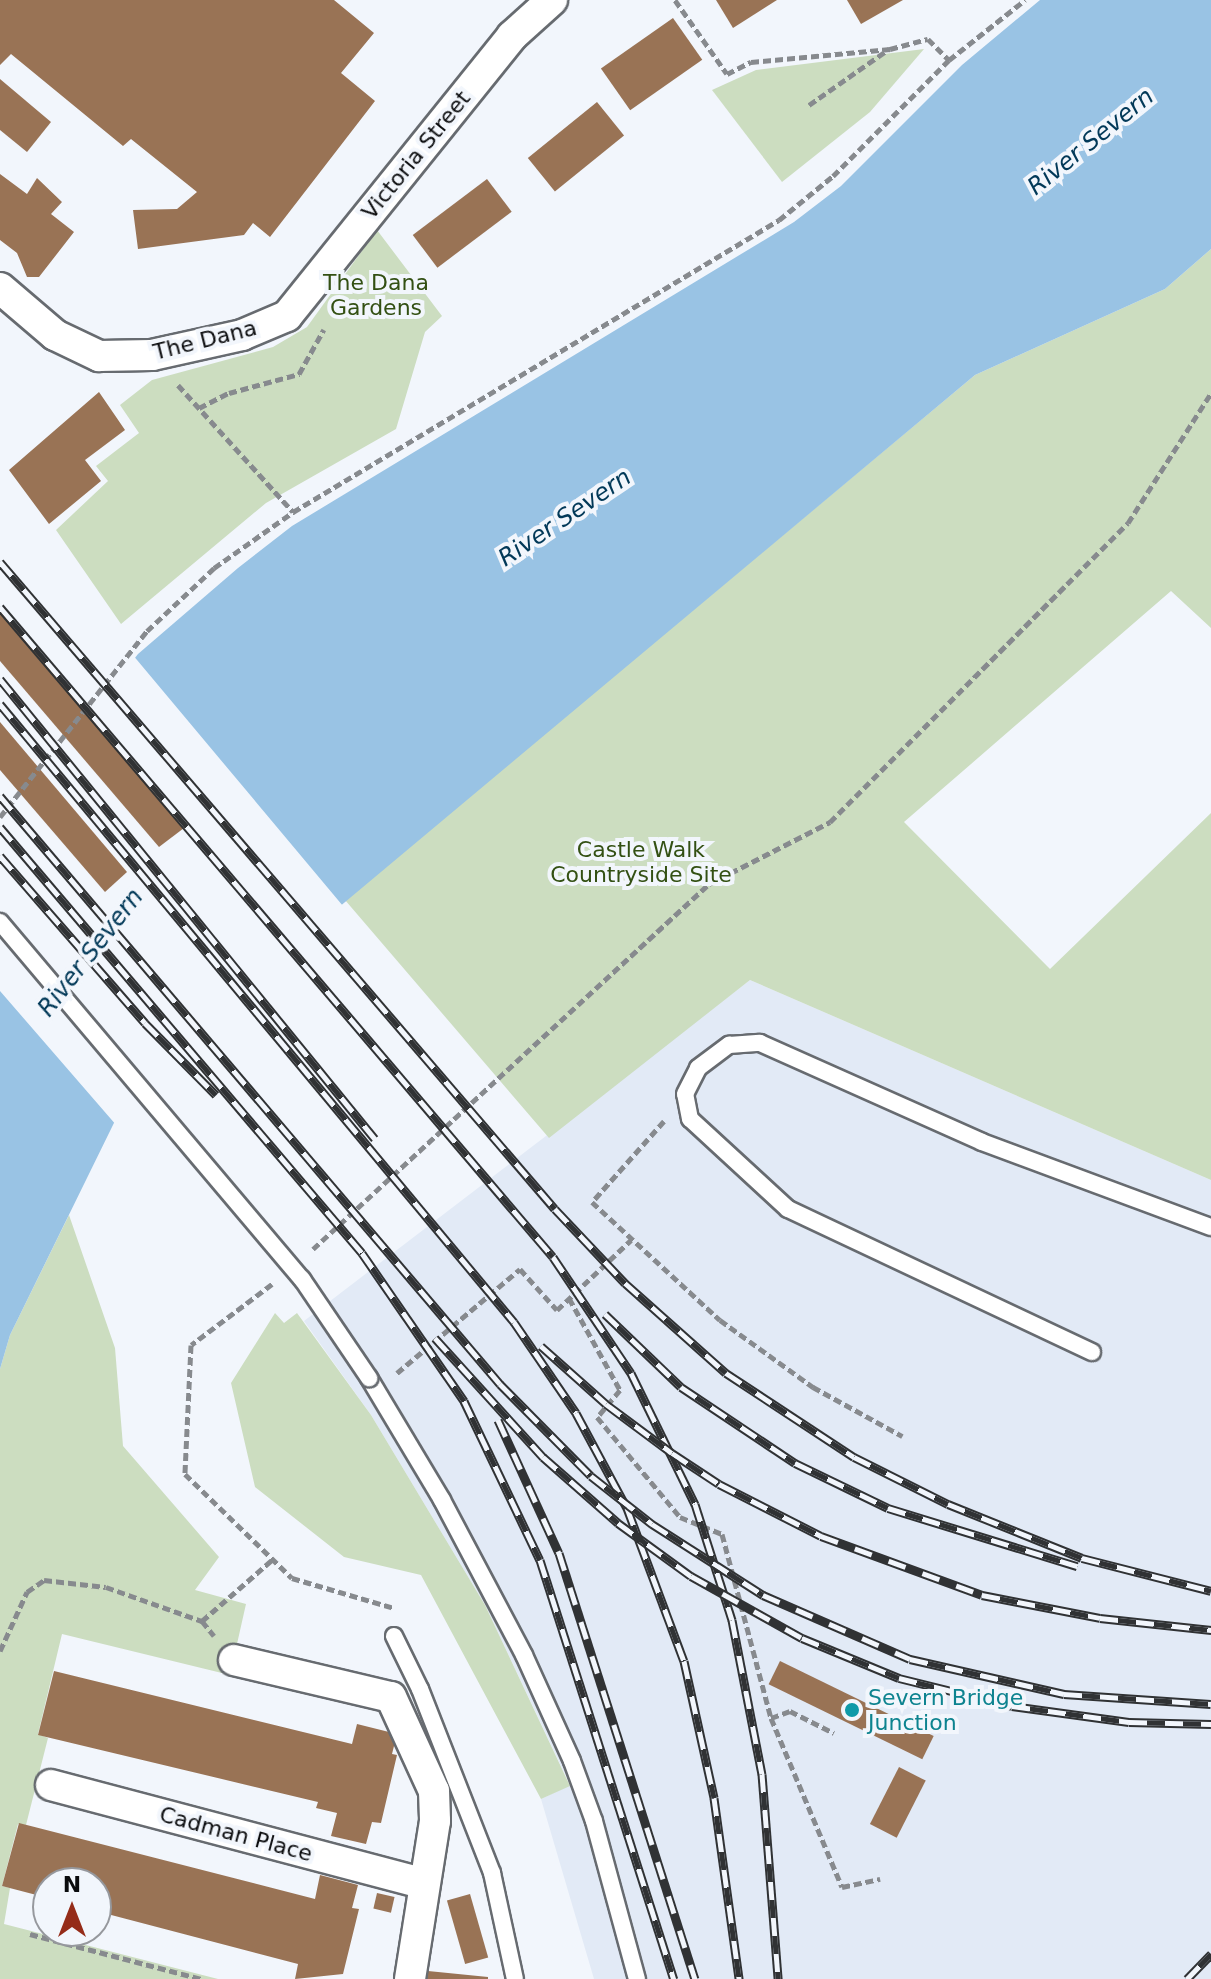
<!DOCTYPE html>
<style>
body{margin:0}
#map{position:relative;width:1211px;height:1979px;overflow:hidden;background:#f2f6fc;font-family:"DejaVu Sans",sans-serif}
div>[style]{position:absolute}
.built>*{inset:0;background:#e2eaf6}
.green>*{inset:0;background:#ccddc0}
.water>*{inset:0;background:#99c3e4}
.pier>*{inset:0;background:#f2f6fc}
.building>*{inset:0;background:#997355;transform-origin:0 0}
.path>*{height:5px;margin-top:-2.5px;transform-origin:0;background:repeating-linear-gradient(90deg,#878a8e 0 8px,transparent 0 12px)}
.roads{filter:drop-shadow(2px 0 #676b70) drop-shadow(-2px 0 #676b70) drop-shadow(0 2px #676b70) drop-shadow(0 -2px #676b70)}
.service>*{height:16px;margin:-8px;padding:0 8px;transform-origin:8px;border-radius:8px;background:#fff}
.minor>*{height:30px;margin:-15px;padding:0 15px;transform-origin:15px;border-radius:15px;background:#fff}
.rail>*{height:9px;margin-top:-4.5px;transform-origin:0;background:repeating-linear-gradient(90deg,#f2f6fc 0 18px,#303234 0 36px);box-sizing:border-box;border-block:2px solid #303234}
.bridges{filter:drop-shadow(2px 0 #676b70) drop-shadow(-2px 0 #676b70) drop-shadow(0 2px #676b70) drop-shadow(0 -2px #676b70)}
.service-bridge>*{height:16px;margin:-8px;padding:0 8px;transform-origin:8px;border-radius:8px;background:#fff}
.dots>*{width:22px;height:22px;translate:-50% -50%;box-sizing:border-box;border:4px solid #f2f6fc;border-radius:50%}
span{translate:-50% -50%;white-space:nowrap;text-align:center;line-height:1.15;-webkit-text-stroke:8px #f2f6fc;paint-order:stroke}
.street-label{font-size:22px;color:#0b0c0e}
.park-label{font-size:22px;color:#335013}
.culture-label{font-size:22px;color:#0d838f}
.left{translate:0 -50%;text-align:left}
.water-label{font-size:24px;color:#023958;font-style:italic}
.north{position:absolute;left:32px;top:1867px;width:80px;height:80px;box-sizing:border-box;background:#f2f6fc;border:2px solid #96989d;border-radius:50%;rotate:0deg;font-size:22px;font-weight:700;line-height:32px;text-align:center;color:#0b0c0e}
.north::after{content:'';display:block;margin:auto;width:28px;height:36px;background:#952c19;clip-path:polygon(50% 0,100% 100%,50% 72%,0 100%)}
</style>
<div id="map">
<div class="built">
<i style="clip-path:polygon(750px 980px,1211px 1180px,1211px 1979px,594px 1979px,541px 1799px,570px 1785px,485px 1605px,371px 1415px,304px 1321px)"></i>
</div>
<div class="green">
<i style="clip-path:polygon(924px 49px,870px 112px,782px 182px,712px 90px,756px 70px)"></i>
<i style="clip-path:polygon(377px 230px,442px 316px,425px 332px,396px 429px,266px 503px,121px 624px,56px 530px,108px 481px,96px 466px,139px 433px,120px 405px,152px 380px,273px 347px,307px 327px)"></i>
<i style="clip-path:polygon(1211px 249px,1211px 628px,1171px 591px,904px 822px,1050px 969px,1211px 813px,1211px 1180px,750px 980px,549px 1138px,345px 900px,975px 375px,1165px 289px)"></i>
<i style="clip-path:polygon(69px 1215px,115px 1348px,123px 1446px,219px 1557px,195px 1590px,246px 1604px,230px 1675px,62px 1634px,38px 1734px,48px 1738px,26px 1825px,18px 1824px,2px 1886px,10px 1888px,4px 1924px,218px 1979px,0 1979px,0 1369px,10px 1335px)"></i>
<i style="clip-path:polygon(275px 1313px,284px 1323px,297px 1313px,371px 1415px,485px 1605px,570px 1786px,541px 1799px,421px 1575px,344px 1557px,255px 1487px,231px 1383px)"></i>
</div>
<div class="water">
<i style="clip-path:polygon(1040px 0,1211px 0,1211px 249px,1165px 289px,975px 375px,137px 1076px,10px 1335px,0 1369px,0 832px,138px 654px,238px 568px,292px 526px,794px 222px,841px 186px,962px 65px)"></i>
</div>
<div class="pier">
<i style="clip-path:polygon(132px 654px,343px 906px,140px 1079px,117px 1126px,0 991px,0 826px)"></i>
</div>
<div class="building">
<i style="clip-path:polygon(0 0,334px 0,374px 33px,341px 73px,375px 101px,270px 237px,253px 223px,244px 235px,138px 249px,133px 210px,177px 209px,197px 192px,131px 139px,123px 146px,11px 54px,0 65px)"></i>
<i style="clip-path:polygon(716px 0,777px 0,733px 28px)"></i>
<i style="clip-path:polygon(847px 0,903px 0,861px 24px)"></i>
<i style="left:673px;top:18px;width:51px;height:88px;rotate:55deg"></i>
<i style="clip-path:polygon(0 79px,51px 122px,27px 152px,0 130px)"></i>
<i style="left:597px;top:102px;width:43px;height:89px;rotate:51deg"></i>
<i style="clip-path:polygon(0 174px,27px 194px,37px 178px,62px 202px,51px 214px,74px 232px,39px 277px,27px 277px,17px 253px,0 240px)"></i>
<i style="left:487px;top:179px;width:41px;height:93px;rotate:53deg"></i>
<i style="clip-path:polygon(99px 392px,125px 430px,85px 460px,101px 481px,49px 524px,9px 470px)"></i>
<i style="clip-path:polygon(0 610px,184px 828px,159px 847px,0 661px)"></i>
<i style="clip-path:polygon(0 722px,127px 872px,105px 892px,0 770px)"></i>
<i style="left:780px;top:1661px;width:171px;height:26px;rotate:26deg"></i>
<i style="clip-path:polygon(54px 1671px,352px 1744px,357px 1724px,397px 1734px,392px 1754px,397px 1755px,381px 1823px,372px 1822px,366px 1844px,331px 1836px,337px 1813px,316px 1808px,318px 1802px,38px 1735px)"></i>
<i style="left:899px;top:1767px;width:30px;height:64px;rotate:27deg"></i>
<i style="clip-path:polygon(19px 1823px,315px 1899px,320px 1875px,358px 1885px,352px 1908px,359px 1909px,343px 1974px,295px 1979px,298px 1964px,96px 1911px,96px 1883px,48px 1883px,48px 1898px,2px 1886px)"></i>
<i style="left:377px;top:1893px;width:18px;height:16px;rotate:13deg"></i>
<i style="left:470px;top:1894px;width:66px;height:24px;rotate:74deg"></i>
<i style="clip-path:polygon(428px 1971px,488px 1977px,488px 1979px,427px 1979px)"></i>
</div>
<div class="path">
<i style="left:675px;top:0;width:90px;rotate:54.9deg"></i>
<i style="left:727px;top:74px;width:27px;rotate:-27deg"></i>
<i style="left:751px;top:62px;width:140px;rotate:-5.3deg"></i>
<i style="left:890px;top:49px;width:39px;rotate:-15deg"></i>
<i style="left:928px;top:39px;width:30px;rotate:45deg"></i>
<i style="left:809px;top:105px;width:98px;rotate:-35deg"></i>
<i style="left:178px;top:385px;width:171px;rotate:47.8deg"></i>
<i style="left:199px;top:408px;width:34px;rotate:-27deg"></i>
<i style="left:229px;top:393px;width:73px;rotate:-15.2deg"></i>
<i style="left:299px;top:374px;width:51px;rotate:-60.9deg"></i>
<i style="left:0;top:817px;width:237px;rotate:-51.7deg"></i>
<i style="left:147px;top:631px;width:92px;rotate:-43.2deg"></i>
<i style="left:214px;top:568px;width:97px;rotate:-35.3deg"></i>
<i style="left:293px;top:512px;width:567px;rotate:-31deg"></i>
<i style="left:779px;top:220px;width:70px;rotate:-39.2deg"></i>
<i style="left:833px;top:176px;width:164px;rotate:-45deg"></i>
<i style="left:949px;top:60px;width:97px;rotate:-38.3deg"></i>
<i style="left:664px;top:1121px;width:108px;rotate:131.6deg"></i>
<i style="left:592px;top:1202px;width:174px;rotate:42.7deg"></i>
<i style="left:720px;top:1320px;width:115px;rotate:35.8deg"></i>
<i style="left:813px;top:1387px;width:102px;rotate:28.8deg"></i>
<i style="left:313px;top:1249px;width:539px;rotate:-42.67deg"></i>
<i style="left:709px;top:884px;width:136px;rotate:-27.1deg"></i>
<i style="left:830px;top:822px;width:422px;rotate:-45.1deg"></i>
<i style="left:1128px;top:523px;width:154px;rotate:-57.4deg"></i>
<i style="left:272px;top:1284px;width:101px;rotate:143deg"></i>
<i style="left:191px;top:1345px;width:129px;rotate:92.7deg"></i>
<i style="left:185px;top:1474px;width:149px;rotate:44.2deg"></i>
<i style="left:292px;top:1578px;width:106px;rotate:16.4deg"></i>
<i style="left:569px;top:1298px;width:105px;rotate:61deg"></i>
<i style="left:620px;top:1390px;width:35px;rotate:130deg"></i>
<i style="left:597px;top:1417px;width:130px;rotate:50.3deg"></i>
<i style="left:680px;top:1517px;width:45px;rotate:22deg"></i>
<i style="left:722px;top:1534px;width:190px;rotate:75.1deg"></i>
<i style="left:771px;top:1718px;width:183px;rotate:67.2deg"></i>
<i style="left:842px;top:1887px;width:39px;rotate:-12deg"></i>
<i style="left:397px;top:1373px;width:161px;rotate:-40.2deg"></i>
<i style="left:520px;top:1269px;width:55px;rotate:47.9deg"></i>
<i style="left:557px;top:1310px;width:102px;rotate:-43.4deg"></i>
<i style="left:202px;top:1621px;width:19px;rotate:51deg"></i>
<i style="left:0;top:1651px;width:65px;rotate:-65.4deg"></i>
<i style="left:27px;top:1592px;width:21px;rotate:-35deg"></i>
<i style="left:44px;top:1580px;width:62px;rotate:6.4deg"></i>
<i style="left:106px;top:1587px;width:102px;rotate:19.5deg"></i>
<i style="left:202px;top:1621px;width:94px;rotate:-41.1deg"></i>
<i style="left:771px;top:1718px;width:20px;rotate:-20deg"></i>
<i style="left:790px;top:1711px;width:49px;rotate:26.6deg"></i>
<i style="left:30px;top:1934px;width:177px;rotate:14.7deg"></i>
</div>
<div class="roads">
<div class="service">
<i style="left:1092px;top:1352px;width:336px;rotate:-154.8deg"></i>
<i style="left:788px;top:1209px;width:133px;rotate:-137.4deg"></i>
<i style="left:690px;top:1119px;width:25px;rotate:-101deg"></i>
<i style="left:685px;top:1094px;width:29px;rotate:-63deg"></i>
<i style="left:698px;top:1068px;width:39px;rotate:-37deg"></i>
<i style="left:729px;top:1045px;width:31px;rotate:-4deg"></i>
<i style="left:760px;top:1043px;width:243px;rotate:24deg"></i>
<i style="left:982px;top:1142px;width:244px;rotate:20.4deg"></i>
<i style="left:369px;top:1378px;width:142px;rotate:59.1deg"></i>
<i style="left:442px;top:1500px;width:175px;rotate:62.1deg"></i>
<i style="left:524px;top:1655px;width:116px;rotate:65.6deg"></i>
<i style="left:572px;top:1761px;width:64px;rotate:69.9deg"></i>
<i style="left:594px;top:1821px;width:164px;rotate:74.8deg"></i>
<i style="left:394px;top:1636px;width:59px;rotate:63.9deg"></i>
<i style="left:420px;top:1689px;width:198px;rotate:68.6deg"></i>
<i style="left:492px;top:1873px;width:108px;rotate:77.8deg"></i>
</div>
<div class="minor">
<i style="left:0;top:288px;width:72px;rotate:40.5deg"></i>
<i style="left:55px;top:335px;width:49px;rotate:25.5deg"></i>
<i style="left:99px;top:356px;width:53px;rotate:-1.1deg"></i>
<i style="left:152px;top:355px;width:92px;rotate:-12.5deg"></i>
<i style="left:242px;top:335px;width:49px;rotate:-22.9deg"></i>
<i style="left:287px;top:316px;width:359px;rotate:-51.2deg"></i>
<i style="left:512px;top:36px;width:54px;rotate:-42deg"></i>
<i style="left:234px;top:1660px;width:161px;rotate:13.3deg"></i>
<i style="left:391px;top:1697px;width:103px;rotate:65.4deg"></i>
<i style="left:434px;top:1791px;width:30px;rotate:88deg"></i>
<i style="left:435px;top:1821px;width:160px;rotate:99deg"></i>
<i style="left:51px;top:1785px;width:384px;rotate:14.8deg"></i>
</div>
</div>
<div class="rail">
<i style="left:0;top:562px;width:852px;rotate:49.38deg"></i>
<i style="left:555px;top:1209px;width:102px;rotate:46.6deg"></i>
<i style="left:625px;top:1283px;width:135px;rotate:41.7deg"></i>
<i style="left:726px;top:1373px;width:153px;rotate:33.3deg"></i>
<i style="left:854px;top:1457px;width:105px;rotate:26.6deg"></i>
<i style="left:948px;top:1504px;width:144px;rotate:21.9deg"></i>
<i style="left:1082px;top:1558px;width:133px;rotate:14.3deg"></i>
<i style="left:0;top:607px;width:853px;rotate:49.61deg"></i>
<i style="left:553px;top:1257px;width:140px;rotate:56.1deg"></i>
<i style="left:631px;top:1373px;width:146px;rotate:64deg"></i>
<i style="left:695px;top:1504px;width:122px;rotate:72.3deg"></i>
<i style="left:732px;top:1620px;width:157px;rotate:79deg"></i>
<i style="left:762px;top:1774px;width:206px;rotate:85.5deg"></i>
<i style="left:0;top:679px;width:593px;rotate:50.81deg"></i>
<i style="left:0;top:704px;width:804px;rotate:50.25deg"></i>
<i style="left:514px;top:1322px;width:110px;rotate:55.7deg"></i>
<i style="left:576px;top:1413px;width:108px;rotate:61.8deg"></i>
<i style="left:627px;top:1508px;width:163px;rotate:69.6deg"></i>
<i style="left:684px;top:1661px;width:140px;rotate:77.6deg"></i>
<i style="left:714px;top:1798px;width:183px;rotate:82.1deg"></i>
<i style="left:0;top:796px;width:772px;rotate:49.62deg"></i>
<i style="left:500px;top:1384px;width:129px;rotate:45.3deg"></i>
<i style="left:591px;top:1476px;width:78px;rotate:38.2deg"></i>
<i style="left:652px;top:1524px;width:132px;rotate:32.6deg"></i>
<i style="left:763px;top:1595px;width:160px;rotate:23.5deg"></i>
<i style="left:910px;top:1659px;width:158px;rotate:12.8deg"></i>
<i style="left:1064px;top:1694px;width:147px;rotate:3.9deg"></i>
<i style="left:0;top:827px;width:559px;rotate:49.64deg"></i>
<i style="left:362px;top:1253px;width:180px;rotate:55.4deg"></i>
<i style="left:464px;top:1401px;width:176px;rotate:64.5deg"></i>
<i style="left:540px;top:1560px;width:440px;rotate:72.3deg"></i>
<i style="left:0;top:856px;width:221px;rotate:49deg"></i>
<i style="left:145px;top:1023px;width:101px;rotate:45.4deg"></i>
<i style="left:605px;top:1314px;width:105px;rotate:43.8deg"></i>
<i style="left:681px;top:1387px;width:137px;rotate:33.7deg"></i>
<i style="left:795px;top:1463px;width:103px;rotate:25.8deg"></i>
<i style="left:888px;top:1508px;width:198px;rotate:17.1deg"></i>
<i style="left:435px;top:1338px;width:161px;rotate:47.8deg"></i>
<i style="left:543px;top:1457px;width:100px;rotate:41.3deg"></i>
<i style="left:618px;top:1523px;width:90px;rotate:36deg"></i>
<i style="left:691px;top:1576px;width:127px;rotate:29.2deg"></i>
<i style="left:802px;top:1638px;width:105px;rotate:22.4deg"></i>
<i style="left:899px;top:1678px;width:116px;rotate:13.9deg"></i>
<i style="left:1012px;top:1706px;width:118px;rotate:7.8deg"></i>
<i style="left:1129px;top:1722px;width:82px;rotate:1.4deg"></i>
<i style="left:541px;top:1346px;width:87px;rotate:41.7deg"></i>
<i style="left:606px;top:1404px;width:82px;rotate:36.6deg"></i>
<i style="left:672px;top:1453px;width:56px;rotate:33.4deg"></i>
<i style="left:719px;top:1484px;width:114px;rotate:27deg"></i>
<i style="left:821px;top:1536px;width:171px;rotate:20.1deg"></i>
<i style="left:982px;top:1595px;width:120px;rotate:11deg"></i>
<i style="left:1100px;top:1618px;width:112px;rotate:6.2deg"></i>
<i style="left:498px;top:1420px;width:146px;rotate:65.4deg"></i>
<i style="left:559px;top:1553px;width:447px;rotate:72.3deg"></i>
<i style="left:1187px;top:1979px;width:35px;rotate:-46deg"></i>
</div>
<div class="bridges">
<div class="service-bridge">
<i style="left:0;top:922px;width:468px;rotate:49.8deg"></i>
<i style="left:302px;top:1279px;width:120px;rotate:55.9deg"></i>
</div>
</div>
<div class="dots">
<i style="left:852px;top:1710px;background:#0f9aa8"></i>
</div>
<div class="street-label">
<span style="left:416px;top:155px;rotate:-51deg">Victoria Street</span>
<span style="left:205px;top:340px;rotate:-14deg">The Dana</span>
<span style="left:236px;top:1834px;rotate:15deg">Cadman Place</span>
</div>
<div class="park-label">
<span style="left:376px;top:295px">The Dana<br>Gardens</span>
<span style="left:641px;top:862px">Castle Walk<br>Countryside Site</span>
</div>
<div class="culture-label">
<span class="left" style="left:868px;top:1710px">Severn Bridge<br>Junction</span>
</div>
<div class="water-label">
<span style="left:1091px;top:142px;rotate:-39deg">River Severn</span>
<span style="left:565px;top:518px;rotate:-34deg">River Severn</span>
<span style="left:91px;top:953px;rotate:-52deg">River Severn</span>
</div>
<div class="north">N</div>
</div>
